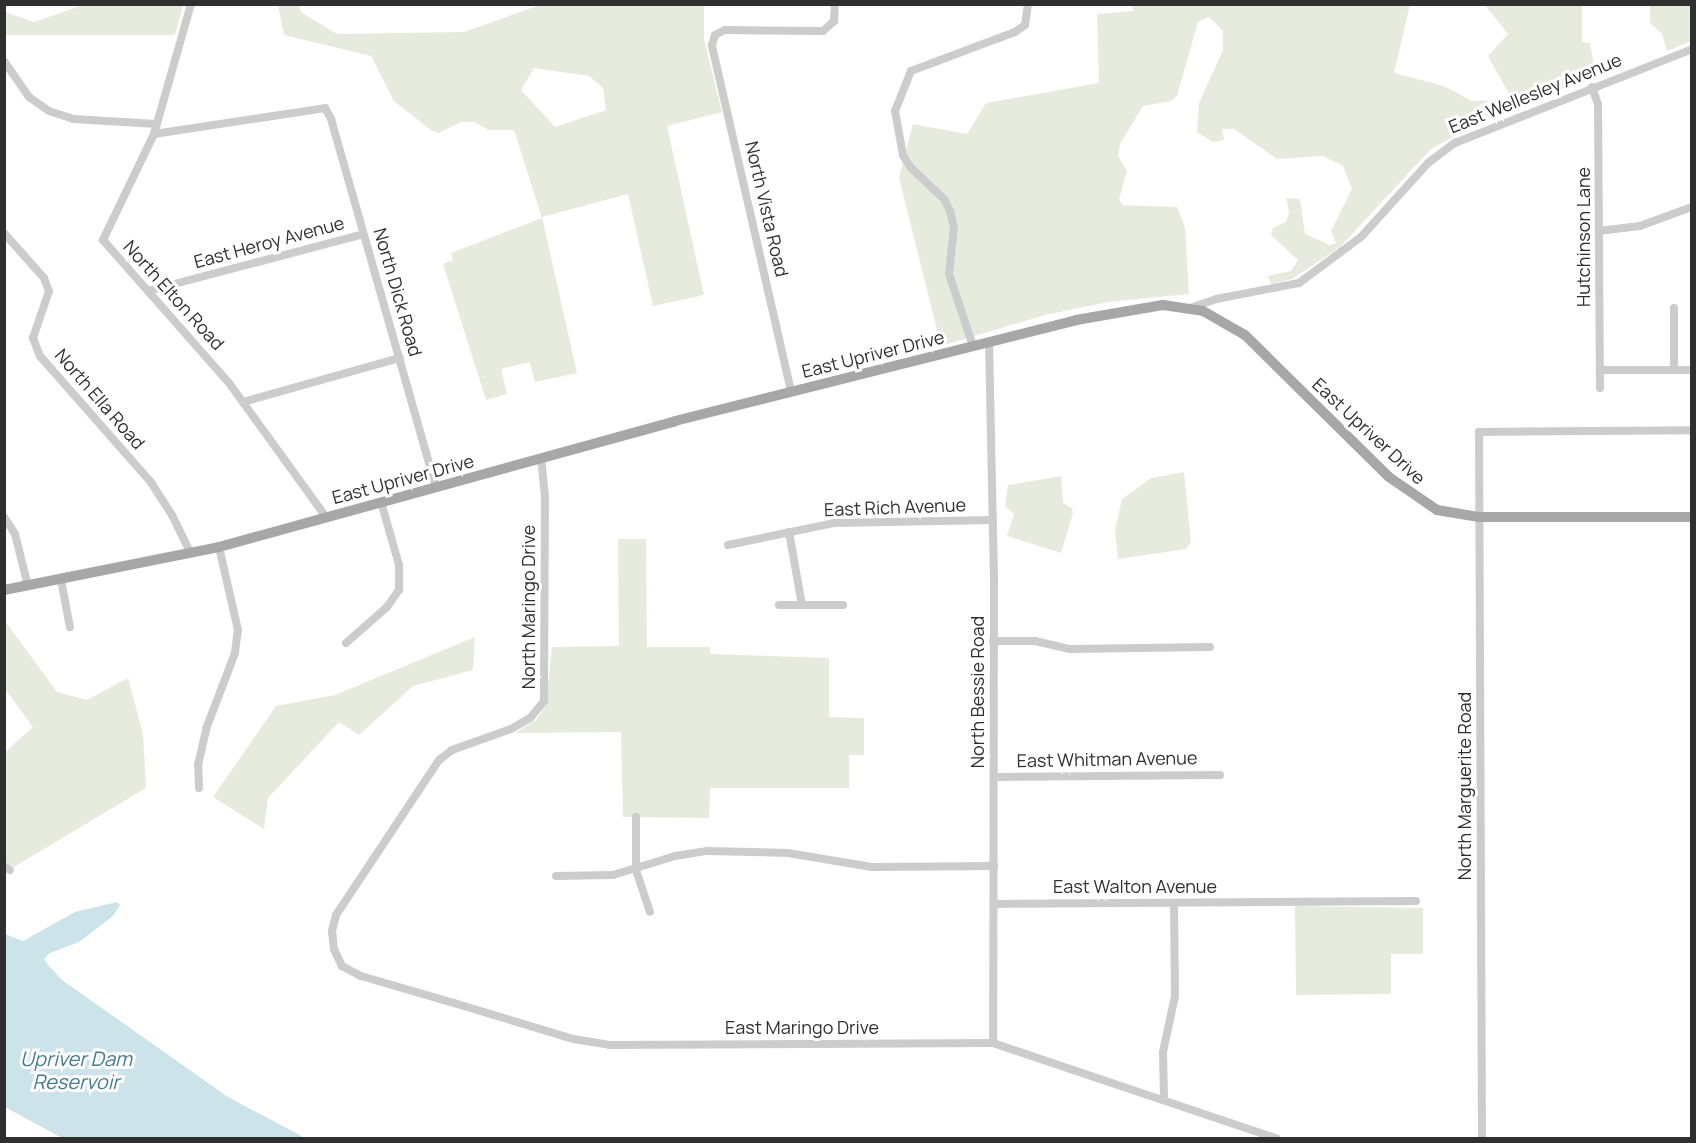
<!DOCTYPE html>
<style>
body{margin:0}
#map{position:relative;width:1696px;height:1143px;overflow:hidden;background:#fff;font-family:Manrope,sans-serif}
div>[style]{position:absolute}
.green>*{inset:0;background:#e7ebde}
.water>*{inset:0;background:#cce3ea}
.minor>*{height:8px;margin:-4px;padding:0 4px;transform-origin:4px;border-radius:4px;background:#ccc}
.major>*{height:10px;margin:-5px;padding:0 5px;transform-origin:5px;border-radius:5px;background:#a7a7a7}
span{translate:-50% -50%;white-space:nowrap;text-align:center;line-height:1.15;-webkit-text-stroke:6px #fff;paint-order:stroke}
.street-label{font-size:18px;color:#2f2f2f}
.water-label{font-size:20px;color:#437c8c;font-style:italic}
.frame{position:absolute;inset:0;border:6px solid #2f2f2f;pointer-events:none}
</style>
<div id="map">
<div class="green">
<i style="clip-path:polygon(1484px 4px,1582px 5px,1582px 42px,1590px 43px,1596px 77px,1516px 106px,1488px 56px,1508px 34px)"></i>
<i style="clip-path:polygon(83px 5px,83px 4px,183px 5px,175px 35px,5px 35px,5px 12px,34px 22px)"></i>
<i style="clip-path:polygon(evenodd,278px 5px,299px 5px,301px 12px,337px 34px,464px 32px,540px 5px,704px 5px,704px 39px,722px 112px,667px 126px,704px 295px,653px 306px,628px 194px,542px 217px,577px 373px,535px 382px,530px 362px,501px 369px,507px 394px,486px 400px,443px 264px,453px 260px,451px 253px,542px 218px,514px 130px,489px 130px,474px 122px,461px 122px,439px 133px,432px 131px,394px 101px,371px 56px,284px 35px,278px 5px,534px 68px,589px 76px,603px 88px,606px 110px,555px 127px,521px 90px,534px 68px)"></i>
<i style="clip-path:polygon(1132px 5px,1410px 5px,1394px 73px,1444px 86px,1472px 101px,1487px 100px,1494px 115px,1431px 149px,1340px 247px,1292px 279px,1271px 284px,1268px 276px,1291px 271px,1298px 260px,1271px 235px,1273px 228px,1286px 222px,1289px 211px,1286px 198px,1300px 199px,1305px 234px,1330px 245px,1336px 243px,1331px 231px,1352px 189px,1343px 166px,1323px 156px,1277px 159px,1234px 129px,1222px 129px,1224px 140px,1213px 142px,1197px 132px,1199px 103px,1223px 50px,1223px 31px,1209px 17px,1198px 22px,1177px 96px,1171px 101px,1143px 106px,1120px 144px,1118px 156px,1127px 171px,1119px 199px,1123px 205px,1177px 207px,1185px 227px,1189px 294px,1108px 302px,1045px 315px,941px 346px,899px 178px,913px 124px,967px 134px,986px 103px,1099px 83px,1097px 14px,1133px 11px)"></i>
<i style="clip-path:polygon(1650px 5px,1691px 5px,1691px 41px,1667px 51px,1662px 34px,1650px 23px)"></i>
<i style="clip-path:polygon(1184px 472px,1191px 542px,1186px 549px,1118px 559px,1115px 530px,1122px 499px,1151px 478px)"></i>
<i style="clip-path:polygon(1061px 476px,1063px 503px,1072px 508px,1073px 513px,1061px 553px,1007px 536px,1014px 514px,1005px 506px,1008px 485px)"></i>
<i style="clip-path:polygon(618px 539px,646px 539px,647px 647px,710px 647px,710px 654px,829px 658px,829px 717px,864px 718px,864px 755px,849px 755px,849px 788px,710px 788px,709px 818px,623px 817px,621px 732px,515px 733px,536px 720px,546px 705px,552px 647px,619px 646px)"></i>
<i style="clip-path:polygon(5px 621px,57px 692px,87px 700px,128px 678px,143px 734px,146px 788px,14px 867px,5px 862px,4px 753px,33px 727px,5px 689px)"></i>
<i style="clip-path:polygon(475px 637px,473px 670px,413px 686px,359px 735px,339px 722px,268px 798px,264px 829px,213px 797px,276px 706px,335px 695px)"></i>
<i style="clip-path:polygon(1295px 906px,1423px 908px,1423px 954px,1391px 954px,1391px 994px,1296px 995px)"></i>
</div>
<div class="water">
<i style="clip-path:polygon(117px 902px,120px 905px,113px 916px,79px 942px,50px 953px,44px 959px,48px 965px,62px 980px,228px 1097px,305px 1138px,62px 1138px,5px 1107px,5px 934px,23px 941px,75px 912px)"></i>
</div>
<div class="minor">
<i style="left:191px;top:4px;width:135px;rotate:105.9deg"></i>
<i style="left:154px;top:134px;width:118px;rotate:115.7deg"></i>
<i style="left:103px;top:240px;width:191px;rotate:48.6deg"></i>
<i style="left:229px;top:383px;width:165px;rotate:54.1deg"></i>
<i style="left:4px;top:61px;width:44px;rotate:55.2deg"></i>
<i style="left:29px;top:97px;width:24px;rotate:35deg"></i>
<i style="left:49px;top:111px;width:25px;rotate:18deg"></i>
<i style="left:73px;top:119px;width:84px;rotate:3.4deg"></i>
<i style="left:1592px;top:87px;width:18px;rotate:71deg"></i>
<i style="left:1598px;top:104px;width:284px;rotate:89.6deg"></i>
<i style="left:154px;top:134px;width:173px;rotate:-8.6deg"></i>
<i style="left:325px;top:108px;width:13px;rotate:61deg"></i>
<i style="left:331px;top:119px;width:383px;rotate:74.1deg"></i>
<i style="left:1599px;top:231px;width:41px;rotate:-7deg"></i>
<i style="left:1640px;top:226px;width:55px;rotate:-20.1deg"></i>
<i style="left:4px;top:233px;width:60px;rotate:48.4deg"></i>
<i style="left:44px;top:278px;width:14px;rotate:69deg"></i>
<i style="left:49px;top:291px;width:50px;rotate:108.8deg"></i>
<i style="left:33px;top:338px;width:19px;rotate:69deg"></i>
<i style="left:40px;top:356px;width:167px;rotate:48.7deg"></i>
<i style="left:150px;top:481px;width:40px;rotate:57.1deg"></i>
<i style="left:172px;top:515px;width:43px;rotate:64deg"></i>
<i style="left:148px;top:291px;width:222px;rotate:-14.8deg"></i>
<i style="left:1193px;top:307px;width:24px;rotate:-19deg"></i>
<i style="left:1216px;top:299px;width:85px;rotate:-10.9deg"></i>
<i style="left:1299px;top:283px;width:77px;rotate:-36.6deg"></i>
<i style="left:1361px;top:237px;width:100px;rotate:-47.8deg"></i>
<i style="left:1428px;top:163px;width:34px;rotate:-37deg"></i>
<i style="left:1455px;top:143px;width:255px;rotate:-21.6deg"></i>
<i style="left:1674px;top:308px;width:62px;rotate:90deg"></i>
<i style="left:989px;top:341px;width:234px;rotate:88.8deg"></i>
<i style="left:994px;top:575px;width:468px;rotate:90.1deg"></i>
<i style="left:973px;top:346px;width:76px;rotate:-108.4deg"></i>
<i style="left:949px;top:274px;width:47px;rotate:-83.9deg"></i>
<i style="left:954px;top:227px;width:16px;rotate:-104deg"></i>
<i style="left:950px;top:211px;width:13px;rotate:-117deg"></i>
<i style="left:944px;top:199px;width:45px;rotate:-136.8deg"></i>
<i style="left:911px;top:168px;width:15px;rotate:-122deg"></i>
<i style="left:903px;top:155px;width:45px;rotate:-100.3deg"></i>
<i style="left:895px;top:111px;width:43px;rotate:-68.2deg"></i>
<i style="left:911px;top:71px;width:111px;rotate:-20.6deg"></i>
<i style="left:1015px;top:32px;width:12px;rotate:-35deg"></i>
<i style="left:1025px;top:25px;width:21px;rotate:-82deg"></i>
<i style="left:1600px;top:370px;width:92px"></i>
<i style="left:791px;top:391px;width:355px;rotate:-102.9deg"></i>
<i style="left:712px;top:45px;width:10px;rotate:-73deg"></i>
<i style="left:715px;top:35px;width:11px;rotate:-27deg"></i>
<i style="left:725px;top:30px;width:98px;rotate:0.6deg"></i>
<i style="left:823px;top:31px;width:15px;rotate:-42deg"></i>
<i style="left:834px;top:21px;width:17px;rotate:-87deg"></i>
<i style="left:243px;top:402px;width:163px;rotate:-15.7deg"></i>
<i style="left:541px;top:458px;width:39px;rotate:84deg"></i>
<i style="left:545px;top:497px;width:204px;rotate:90.3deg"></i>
<i style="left:544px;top:701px;width:22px;rotate:129deg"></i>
<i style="left:530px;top:718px;width:22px;rotate:150deg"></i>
<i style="left:511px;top:729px;width:63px;rotate:160.4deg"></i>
<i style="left:452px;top:750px;width:16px;rotate:142deg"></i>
<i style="left:439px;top:760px;width:186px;rotate:123.6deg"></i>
<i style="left:336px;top:915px;width:16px;rotate:104deg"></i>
<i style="left:332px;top:931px;width:18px;rotate:84deg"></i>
<i style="left:334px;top:949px;width:19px;rotate:65deg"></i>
<i style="left:342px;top:966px;width:21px;rotate:28deg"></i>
<i style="left:361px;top:976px;width:97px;rotate:16.2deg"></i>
<i style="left:454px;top:1003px;width:124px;rotate:16.8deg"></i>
<i style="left:573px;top:1039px;width:36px;rotate:9deg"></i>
<i style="left:609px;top:1045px;width:384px;rotate:-0.3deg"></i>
<i style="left:993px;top:1043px;width:299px;rotate:18.6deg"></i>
<i style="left:4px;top:517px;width:20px;rotate:57deg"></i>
<i style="left:15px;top:534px;width:54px;rotate:76deg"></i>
<i style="left:789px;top:532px;width:74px;rotate:79.9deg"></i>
<i style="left:728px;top:545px;width:108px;rotate:-11.7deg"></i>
<i style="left:834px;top:523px;width:159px;rotate:-1.1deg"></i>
<i style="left:61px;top:580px;width:48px;rotate:79.2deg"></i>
<i style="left:779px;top:605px;width:64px"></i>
<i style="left:993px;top:641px;width:42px"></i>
<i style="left:1035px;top:641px;width:36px;rotate:13deg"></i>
<i style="left:1070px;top:649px;width:140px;rotate:-0.8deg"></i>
<i style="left:346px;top:643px;width:55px;rotate:-41.3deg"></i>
<i style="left:387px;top:607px;width:21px;rotate:-55deg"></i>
<i style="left:399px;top:590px;width:25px;rotate:-90deg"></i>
<i style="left:399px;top:565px;width:66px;rotate:-105.9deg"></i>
<i style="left:994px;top:777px;width:226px;rotate:-0.5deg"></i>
<i style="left:199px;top:788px;width:23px;rotate:-92deg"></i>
<i style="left:198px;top:765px;width:37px;rotate:-77deg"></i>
<i style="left:206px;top:729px;width:81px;rotate:-69.1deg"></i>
<i style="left:235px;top:653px;width:23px;rotate:-83deg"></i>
<i style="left:238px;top:630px;width:85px;rotate:-102.9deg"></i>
<i style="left:636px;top:817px;width:53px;rotate:90deg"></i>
<i style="left:636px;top:870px;width:44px;rotate:71.6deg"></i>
<i style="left:4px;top:866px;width:7px;rotate:34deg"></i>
<i style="left:556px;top:876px;width:57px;rotate:-1deg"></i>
<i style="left:613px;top:875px;width:65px;rotate:-17deg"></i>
<i style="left:675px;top:856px;width:33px;rotate:-9deg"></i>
<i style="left:708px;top:851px;width:80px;rotate:1.4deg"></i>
<i style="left:788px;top:853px;width:85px;rotate:9.5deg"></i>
<i style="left:872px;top:867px;width:122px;rotate:-0.5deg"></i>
<i style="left:995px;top:904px;width:421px;rotate:-0.4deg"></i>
<i style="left:1164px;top:1099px;width:47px;rotate:-91.2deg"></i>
<i style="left:1163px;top:1052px;width:57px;rotate:-77.9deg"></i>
<i style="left:1175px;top:996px;width:93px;rotate:-90.6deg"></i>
<i style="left:1482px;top:1138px;width:706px;rotate:-90.24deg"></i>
<i style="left:1479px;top:432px;width:213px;rotate:-0.5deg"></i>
</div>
<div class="major">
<i style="left:4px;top:590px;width:219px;rotate:-11.3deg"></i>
<i style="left:219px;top:547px;width:473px;rotate:-15.4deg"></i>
<i style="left:675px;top:421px;width:414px;rotate:-14.1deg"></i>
<i style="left:1076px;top:320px;width:88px;rotate:-9.8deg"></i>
<i style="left:1163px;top:305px;width:40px;rotate:8.5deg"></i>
<i style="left:1203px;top:311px;width:48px;rotate:29.7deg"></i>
<i style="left:1245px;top:335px;width:202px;rotate:44.6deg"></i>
<i style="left:1389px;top:477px;width:58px;rotate:34.5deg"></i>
<i style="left:1437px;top:510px;width:43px;rotate:9.5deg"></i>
<i style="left:1479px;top:517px;width:213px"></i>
</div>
<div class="street-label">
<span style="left:1535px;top:93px;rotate:-22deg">East Wellesley Avenue</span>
<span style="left:767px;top:209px;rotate:77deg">North Vista Road</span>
<span style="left:1583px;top:237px;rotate:-90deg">Hutchinson Lane</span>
<span style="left:269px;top:242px;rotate:-15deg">East Heroy Avenue</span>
<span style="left:398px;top:292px;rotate:74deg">North Dick Road</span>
<span style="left:174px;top:295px;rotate:48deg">North Elton Road</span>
<span style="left:873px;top:354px;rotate:-14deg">East Upriver Drive</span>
<span style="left:100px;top:399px;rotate:49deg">North Ella Road</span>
<span style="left:1369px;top:431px;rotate:43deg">East Upriver Drive</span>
<span style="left:403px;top:479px;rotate:-15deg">East Upriver Drive</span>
<span style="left:895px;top:507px;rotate:-2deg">East Rich Avenue</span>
<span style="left:528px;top:607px;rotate:-90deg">North Maringo Drive</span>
<span style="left:977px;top:692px;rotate:-90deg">North Bessie Road</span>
<span style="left:1107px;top:759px;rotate:-1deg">East Whitman Avenue</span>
<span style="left:1464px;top:786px;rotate:-90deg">North Marguerite Road</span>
<span style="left:1135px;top:886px">East Walton Avenue</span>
<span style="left:802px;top:1027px">East Maringo Drive</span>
</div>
<div class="water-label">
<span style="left:76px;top:1070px">Upriver Dam<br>Reservoir</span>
</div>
<div class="frame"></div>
</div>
